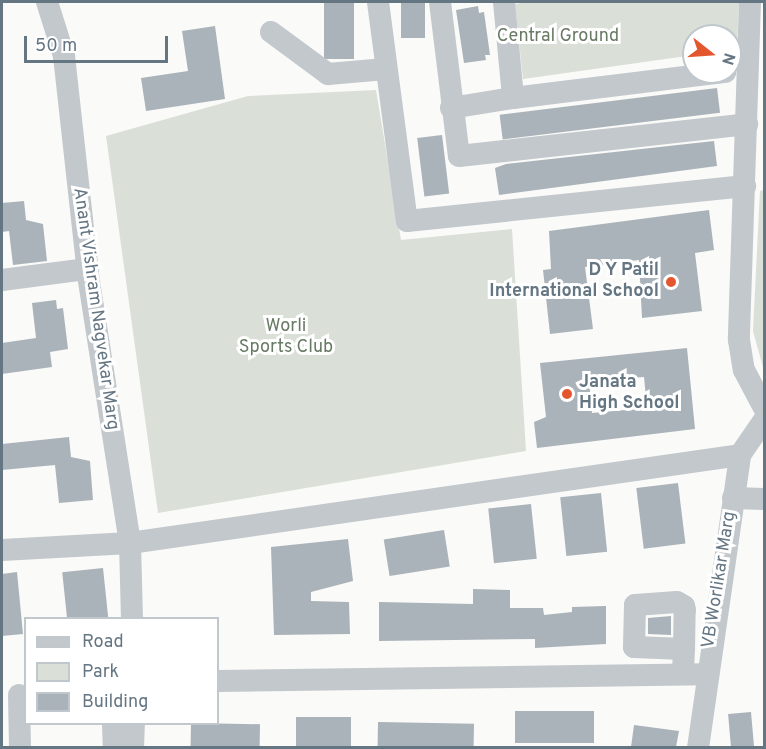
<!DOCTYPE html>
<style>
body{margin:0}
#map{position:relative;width:766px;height:749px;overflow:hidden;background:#fafaf8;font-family:Overpass,sans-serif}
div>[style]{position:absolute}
.green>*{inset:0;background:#dadfd7}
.building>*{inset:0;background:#aab3b9;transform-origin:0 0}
.minor>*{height:22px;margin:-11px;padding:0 11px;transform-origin:11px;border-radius:11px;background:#c3c8cc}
.dots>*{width:16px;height:16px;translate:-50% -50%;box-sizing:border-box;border:3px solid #fff;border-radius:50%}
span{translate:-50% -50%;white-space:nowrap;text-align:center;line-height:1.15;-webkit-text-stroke:6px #fff;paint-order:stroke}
.park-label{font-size:18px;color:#687a64}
.poi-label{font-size:18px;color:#657683;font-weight:700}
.right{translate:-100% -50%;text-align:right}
.left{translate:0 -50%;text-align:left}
.street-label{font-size:18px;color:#657683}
.frame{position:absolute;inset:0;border:3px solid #657683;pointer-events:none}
.legend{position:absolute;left:24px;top:617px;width:195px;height:108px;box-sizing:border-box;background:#fff;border:2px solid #c1c8cd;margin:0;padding:8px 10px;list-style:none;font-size:18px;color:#657683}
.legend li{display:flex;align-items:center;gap:12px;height:30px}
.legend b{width:30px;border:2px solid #c1c8cd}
.north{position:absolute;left:682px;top:24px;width:60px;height:60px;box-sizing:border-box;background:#fff;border:2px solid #c1c8cd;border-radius:50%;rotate:107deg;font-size:16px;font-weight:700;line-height:24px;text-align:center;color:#657683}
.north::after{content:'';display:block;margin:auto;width:21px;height:27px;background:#e4572e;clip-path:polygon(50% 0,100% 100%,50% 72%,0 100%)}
.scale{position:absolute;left:24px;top:36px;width:144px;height:27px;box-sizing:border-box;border:3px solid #657683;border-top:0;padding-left:8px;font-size:18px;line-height:21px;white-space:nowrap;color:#657683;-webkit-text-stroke:4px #fff;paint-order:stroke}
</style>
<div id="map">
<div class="green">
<i style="clip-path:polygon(527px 2px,739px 2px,737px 49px,730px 50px,730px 36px,694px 36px,694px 55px,523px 79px,515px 4px)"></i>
<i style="clip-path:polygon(376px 90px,401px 240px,512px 229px,526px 451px,158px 513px,106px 136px,248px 96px)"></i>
<i style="clip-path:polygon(764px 190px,764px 371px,753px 331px,760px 191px)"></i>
</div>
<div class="building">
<i style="left:324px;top:2px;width:30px;height:57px"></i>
<i style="left:401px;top:2px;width:24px;height:36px"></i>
<i style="clip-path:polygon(478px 6px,479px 13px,484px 12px,490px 55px,485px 55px,486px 60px,464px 63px,456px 10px)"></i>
<i style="clip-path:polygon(215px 26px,225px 99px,146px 111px,141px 78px,188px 71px,182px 31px)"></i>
<i style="left:717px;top:88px;width:25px;height:219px;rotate:83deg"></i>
<i style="left:442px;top:135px;width:59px;height:25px;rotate:83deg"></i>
<i style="clip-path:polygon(714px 141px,717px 166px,499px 195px,495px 168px,506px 164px)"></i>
<i style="clip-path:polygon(24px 201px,26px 220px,43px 224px,47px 261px,13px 265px,9px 231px,2px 232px,2px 203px)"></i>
<i style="clip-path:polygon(709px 210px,714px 250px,695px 253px,702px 311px,642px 318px,639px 260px,585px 267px,593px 329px,550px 334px,543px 270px,551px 269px,549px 231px)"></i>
<i style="clip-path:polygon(56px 300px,57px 309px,63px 308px,68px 349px,50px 352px,52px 367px,2px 374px,2px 343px,36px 338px,32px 303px)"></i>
<i style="clip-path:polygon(evenodd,687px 348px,695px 429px,537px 448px,534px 422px,546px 417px,540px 363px,687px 348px,644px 377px,647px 408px,592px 413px,589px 381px,644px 377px)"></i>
<i style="clip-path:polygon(69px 437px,71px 457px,90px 461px,93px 500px,59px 503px,55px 465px,2px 470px,2px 444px)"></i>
<i style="left:678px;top:483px;width:61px;height:42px;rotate:83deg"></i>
<i style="left:601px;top:493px;width:59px;height:41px;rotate:84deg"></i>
<i style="left:531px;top:504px;width:55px;height:43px;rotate:84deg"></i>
<i style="left:444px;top:530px;width:37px;height:61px;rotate:81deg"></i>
<i style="clip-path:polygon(348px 539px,353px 581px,311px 592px,311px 601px,349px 602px,350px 634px,274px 635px,271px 547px)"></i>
<i style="left:103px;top:568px;width:50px;height:41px;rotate:84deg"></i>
<i style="clip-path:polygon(17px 572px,23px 634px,2px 636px,2px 574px)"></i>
<i style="clip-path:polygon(473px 589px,510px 590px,510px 608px,543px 608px,544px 615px,572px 612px,572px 607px,606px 606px,606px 644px,535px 648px,535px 639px,379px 641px,379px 602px,473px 604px)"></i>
<i style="clip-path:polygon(671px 616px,671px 635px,648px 634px,648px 618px)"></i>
<i style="left:515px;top:711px;width:79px;height:32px"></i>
<i style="left:751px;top:712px;width:35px;height:23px;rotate:85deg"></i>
<i style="left:296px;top:717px;width:55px;height:30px"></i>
<i style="left:378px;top:722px;width:96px;height:25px;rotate:1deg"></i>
<i style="left:191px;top:723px;width:69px;height:24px;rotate:1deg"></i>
<i style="clip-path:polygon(634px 725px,679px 731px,676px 747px,631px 747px)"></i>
</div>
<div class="minor">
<i style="left:47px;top:2px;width:57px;rotate:72.5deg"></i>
<i style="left:64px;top:56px;width:220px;rotate:83.7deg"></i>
<i style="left:88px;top:275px;width:271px;rotate:81.1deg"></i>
<i style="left:130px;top:543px;width:75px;rotate:88.5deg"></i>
<i style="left:378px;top:2px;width:221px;rotate:82.5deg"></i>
<i style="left:407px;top:221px;width:340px;rotate:-5.9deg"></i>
<i style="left:440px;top:2px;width:155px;rotate:83deg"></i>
<i style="left:459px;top:156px;width:290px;rotate:-6.3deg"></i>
<i style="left:504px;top:2px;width:96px;rotate:84.6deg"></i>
<i style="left:513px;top:98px;width:214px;rotate:-7deg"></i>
<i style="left:750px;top:2px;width:338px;rotate:91.9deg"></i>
<i style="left:739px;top:340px;width:30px;rotate:81deg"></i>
<i style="left:744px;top:370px;width:43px;rotate:62.2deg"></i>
<i style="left:271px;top:32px;width:71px;rotate:36.4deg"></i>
<i style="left:328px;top:74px;width:58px;rotate:-4.9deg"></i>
<i style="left:451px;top:108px;width:63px;rotate:-9.2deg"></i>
<i style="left:2px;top:280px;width:86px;rotate:-7.4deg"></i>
<i style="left:733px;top:498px;width:31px;rotate:2deg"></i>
<i style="left:2px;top:550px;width:128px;rotate:-3.1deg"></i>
<i style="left:130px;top:543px;width:616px;rotate:-8.21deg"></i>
<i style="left:683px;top:674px;width:25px;rotate:-88deg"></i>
<i style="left:684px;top:649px;width:39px;rotate:-89deg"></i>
<i style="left:685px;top:610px;width:4px;rotate:-104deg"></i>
<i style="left:684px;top:606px;width:8px;rotate:-150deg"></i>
<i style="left:677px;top:602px;width:42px;rotate:175.9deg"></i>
<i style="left:635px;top:605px;width:42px;rotate:91.4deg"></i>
<i style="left:634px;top:647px;width:50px;rotate:2.3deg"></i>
<i style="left:218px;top:681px;width:487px;rotate:-0.8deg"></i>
<i style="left:19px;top:695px;width:53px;rotate:88.9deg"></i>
<i style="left:113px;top:724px;width:24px;rotate:88deg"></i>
<i style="left:133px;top:748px;width:24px;rotate:-88deg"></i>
<i style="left:698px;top:748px;width:296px;rotate:-81.8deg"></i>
<i style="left:740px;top:455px;width:42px;rotate:-55.6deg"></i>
</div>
<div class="dots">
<i style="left:671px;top:282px;background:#e4572e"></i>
<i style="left:567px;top:394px;background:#e4572e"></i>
</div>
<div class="park-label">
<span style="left:558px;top:37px">Central Ground</span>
<span style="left:286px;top:338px">Worli<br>Sports Club</span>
</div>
<div class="poi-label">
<span class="right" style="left:659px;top:282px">D Y Patil<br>International School</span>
<span class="left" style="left:579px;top:394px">Janata<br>High School</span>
</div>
<div class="street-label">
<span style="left:95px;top:309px;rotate:82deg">Anant Vishram Nagvekar Marg</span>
<span style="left:720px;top:580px;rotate:-81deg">VB Worlikar Marg</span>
</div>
<div class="frame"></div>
<ul class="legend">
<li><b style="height:8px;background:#c3c8cc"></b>Road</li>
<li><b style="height:16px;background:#dadfd7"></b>Park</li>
<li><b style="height:16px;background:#aab3b9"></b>Building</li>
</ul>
<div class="north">N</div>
<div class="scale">50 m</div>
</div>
